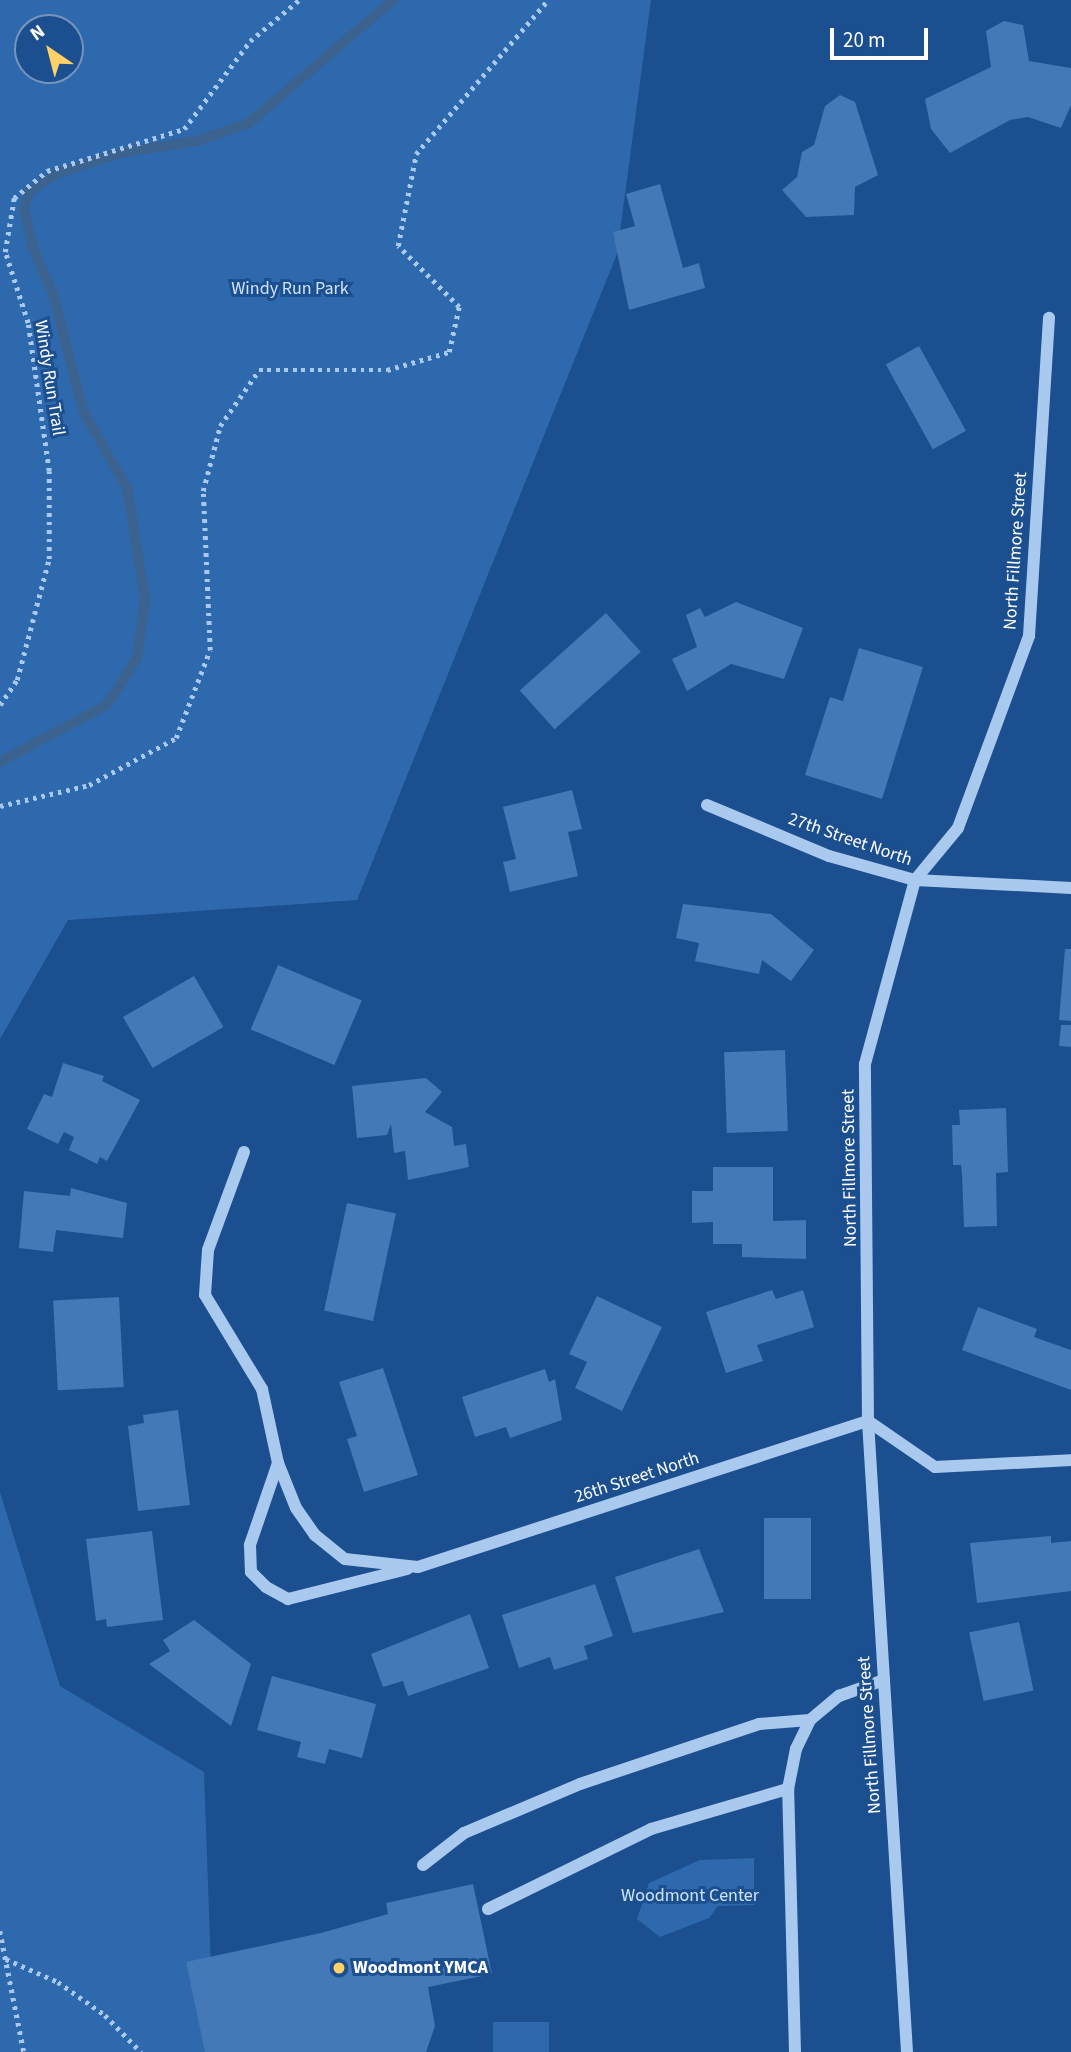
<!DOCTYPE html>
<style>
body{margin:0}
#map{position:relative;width:1071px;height:2052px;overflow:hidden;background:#1b4f8f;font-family:"Source Sans 3",sans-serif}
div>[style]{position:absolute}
.green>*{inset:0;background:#2e69ad;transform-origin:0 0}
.stream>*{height:10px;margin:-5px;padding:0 5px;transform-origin:5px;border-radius:5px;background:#3c6290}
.building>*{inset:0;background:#4478b7;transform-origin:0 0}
.path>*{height:4.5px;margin-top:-2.25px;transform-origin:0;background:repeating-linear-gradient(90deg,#a9c9ee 0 3.5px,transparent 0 8.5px)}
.minor>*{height:12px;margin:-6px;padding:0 6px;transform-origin:6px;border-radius:6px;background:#a9c9ee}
.dots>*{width:19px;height:19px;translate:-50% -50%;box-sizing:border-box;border:4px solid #1b4f8f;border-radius:50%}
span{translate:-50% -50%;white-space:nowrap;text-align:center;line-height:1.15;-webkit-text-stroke:6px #1b4f8f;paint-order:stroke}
.park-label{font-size:18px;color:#cfe3fa}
.street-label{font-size:18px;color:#fff}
.poi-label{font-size:18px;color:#fff;font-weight:700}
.left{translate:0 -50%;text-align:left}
.north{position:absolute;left:14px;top:14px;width:70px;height:70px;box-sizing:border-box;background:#1b4f8f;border:2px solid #7695bc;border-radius:50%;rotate:325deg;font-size:19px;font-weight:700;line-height:28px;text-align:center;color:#fff}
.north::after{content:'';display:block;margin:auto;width:24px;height:32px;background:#ffd166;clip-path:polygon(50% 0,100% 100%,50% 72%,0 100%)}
.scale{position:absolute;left:830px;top:28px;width:98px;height:32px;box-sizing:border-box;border:4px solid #fff;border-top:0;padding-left:9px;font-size:21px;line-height:24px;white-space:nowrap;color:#fff;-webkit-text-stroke:5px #1b4f8f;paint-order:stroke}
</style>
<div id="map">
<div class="green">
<i style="clip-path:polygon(evenodd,0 0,651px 0,617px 254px,357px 900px,68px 920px,0 1039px,0 0,28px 28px,70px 28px,70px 70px,28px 70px,28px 28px)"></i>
<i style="clip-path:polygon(0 1492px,60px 1686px,204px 1772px,214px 2052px,0 2052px)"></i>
<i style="clip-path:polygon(754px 1858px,754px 1905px,718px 1906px,709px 1918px,660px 1937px,637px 1919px,649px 1883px,700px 1860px)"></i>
<i style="left:493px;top:2022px;width:56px;height:30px"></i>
</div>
<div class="stream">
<i style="left:0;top:762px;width:123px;rotate:-28.2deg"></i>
<i style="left:108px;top:704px;width:54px;rotate:-57.8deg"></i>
<i style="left:137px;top:658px;width:60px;rotate:-82.3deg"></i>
<i style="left:145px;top:599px;width:112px;rotate:-99.2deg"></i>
<i style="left:127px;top:488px;width:86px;rotate:-119.8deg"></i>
<i style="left:84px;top:413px;width:123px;rotate:-104.6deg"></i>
<i style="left:53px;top:294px;width:50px;rotate:-113.5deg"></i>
<i style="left:33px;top:248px;width:40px;rotate:-103deg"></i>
<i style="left:24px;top:209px;width:18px;rotate:-74deg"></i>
<i style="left:29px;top:192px;width:32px;rotate:-34deg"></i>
<i style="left:56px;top:174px;width:66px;rotate:-18.4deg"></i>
<i style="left:119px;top:153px;width:79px;rotate:-8.7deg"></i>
<i style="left:197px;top:141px;width:55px;rotate:-19.1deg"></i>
<i style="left:249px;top:123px;width:189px;rotate:-40.5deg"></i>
</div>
<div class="building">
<i style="clip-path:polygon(1004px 21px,1023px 25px,1029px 61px,1071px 68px,1071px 105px,1061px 128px,1028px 117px,1010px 120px,950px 153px,931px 129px,925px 99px,991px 67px,986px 31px)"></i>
<i style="clip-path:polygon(840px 95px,855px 102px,878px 175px,855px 187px,854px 215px,806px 217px,782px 190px,797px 177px,802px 152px,814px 145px,825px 106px)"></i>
<i style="clip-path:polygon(660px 184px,683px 268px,699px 263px,705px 288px,629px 310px,613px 232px,635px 226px,626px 194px)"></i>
<i style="left:919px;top:346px;width:97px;height:38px;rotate:61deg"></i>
<i style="clip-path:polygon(736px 602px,803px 628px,784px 679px,731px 664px,687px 691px,672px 659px,697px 647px,686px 615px,700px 608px,705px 617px)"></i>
<i style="left:606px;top:613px;width:52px;height:116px;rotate:48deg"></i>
<i style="clip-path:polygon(859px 648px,923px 667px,882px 799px,805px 775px,830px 697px,843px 701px)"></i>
<i style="clip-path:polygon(572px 790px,582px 829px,568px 832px,578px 876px,510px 892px,503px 862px,516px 859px,503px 807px)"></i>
<i style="clip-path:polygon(683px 904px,771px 914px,814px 950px,791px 981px,762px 960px,759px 974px,695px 961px,699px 943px,676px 938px)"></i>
<i style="clip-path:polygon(1065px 949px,1071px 949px,1071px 1021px,1059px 1020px)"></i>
<i style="left:278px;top:965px;width:91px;height:70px;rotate:23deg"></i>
<i style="left:194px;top:976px;width:59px;height:82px;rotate:60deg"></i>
<i style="clip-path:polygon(1061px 1025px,1071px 1025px,1071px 1047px,1059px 1046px)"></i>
<i style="left:785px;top:1050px;width:81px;height:61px;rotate:88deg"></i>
<i style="clip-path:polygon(63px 1063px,104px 1076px,102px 1081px,140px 1100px,107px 1161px,100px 1157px,97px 1164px,69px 1150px,74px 1137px,64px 1132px,58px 1144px,27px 1129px,44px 1094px,52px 1097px)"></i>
<i style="clip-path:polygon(426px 1078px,442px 1092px,425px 1112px,452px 1127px,454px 1146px,466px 1144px,469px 1167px,408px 1180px,405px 1151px,394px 1153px,391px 1124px,387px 1135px,357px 1138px,352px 1086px)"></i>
<i style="clip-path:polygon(1006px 1108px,1008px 1172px,996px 1173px,997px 1226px,964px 1227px,962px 1174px,961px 1165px,953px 1165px,952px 1125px,960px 1125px,959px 1110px)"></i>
<i style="clip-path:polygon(713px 1167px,773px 1167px,773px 1221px,806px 1220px,806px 1259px,742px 1257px,742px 1244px,713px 1244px,713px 1222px,692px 1223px,692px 1191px,713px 1191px)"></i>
<i style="clip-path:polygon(71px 1188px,127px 1203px,123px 1238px,56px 1230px,53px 1252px,19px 1248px,24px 1191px,70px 1196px)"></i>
<i style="left:347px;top:1203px;width:50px;height:110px;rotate:12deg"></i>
<i style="clip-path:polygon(772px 1290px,776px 1299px,803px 1290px,814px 1327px,757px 1345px,763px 1361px,726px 1373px,706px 1312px)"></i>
<i style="clip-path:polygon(597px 1296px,662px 1327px,622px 1411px,575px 1388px,587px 1362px,569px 1354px)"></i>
<i style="left:119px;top:1297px;width:90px;height:66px;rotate:87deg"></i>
<i style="clip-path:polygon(978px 1307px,1037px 1329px,1034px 1337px,1071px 1350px,1071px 1390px,962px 1350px)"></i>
<i style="clip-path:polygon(383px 1368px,418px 1475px,364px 1492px,347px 1439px,357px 1436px,339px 1382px)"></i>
<i style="clip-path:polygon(545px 1369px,549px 1382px,555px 1379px,562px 1420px,510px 1438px,506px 1427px,475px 1437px,462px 1397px)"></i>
<i style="clip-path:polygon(178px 1410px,190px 1505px,138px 1511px,128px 1426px,144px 1423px,143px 1415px)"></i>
<i style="left:811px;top:1518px;width:81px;height:47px;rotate:90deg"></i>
<i style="clip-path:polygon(152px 1531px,163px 1620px,107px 1627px,106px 1619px,96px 1621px,86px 1539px)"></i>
<i style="clip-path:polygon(1051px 1536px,1051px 1543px,1071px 1541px,1071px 1591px,977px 1603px,970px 1543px)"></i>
<i style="clip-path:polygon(699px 1549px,724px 1612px,633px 1633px,615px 1577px)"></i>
<i style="clip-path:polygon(595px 1584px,613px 1636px,584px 1646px,588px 1659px,554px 1670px,550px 1657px,519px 1668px,502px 1615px)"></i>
<i style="clip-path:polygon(470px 1614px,489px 1668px,408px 1696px,403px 1681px,383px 1687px,371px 1654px)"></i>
<i style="clip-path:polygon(194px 1620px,251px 1664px,231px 1726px,149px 1664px,170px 1651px,163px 1640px)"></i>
<i style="left:1019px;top:1622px;width:70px;height:51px;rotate:78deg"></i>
<i style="clip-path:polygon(272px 1676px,376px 1704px,362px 1758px,329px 1749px,325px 1764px,297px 1757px,301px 1742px,257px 1730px)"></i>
<i style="clip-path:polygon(473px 1884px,492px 1974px,428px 1987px,435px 2026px,426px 2052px,205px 2052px,186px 1962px,321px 1933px,388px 1914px,386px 1903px)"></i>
</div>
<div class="path">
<i style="left:0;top:705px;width:30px;rotate:-56deg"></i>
<i style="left:17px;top:680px;width:125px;rotate:-75.2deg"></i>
<i style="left:49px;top:559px;width:88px;rotate:-90deg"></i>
<i style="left:49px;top:471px;width:149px;rotate:-98.1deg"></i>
<i style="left:28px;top:323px;width:75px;rotate:-107.9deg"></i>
<i style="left:5px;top:252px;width:55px;rotate:-80.5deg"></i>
<i style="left:14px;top:198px;width:43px;rotate:-39.3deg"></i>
<i style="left:47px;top:171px;width:143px;rotate:-17deg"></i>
<i style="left:184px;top:129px;width:110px;rotate:-53.1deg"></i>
<i style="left:250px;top:41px;width:64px;rotate:-39.9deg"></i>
<i style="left:0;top:806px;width:91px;rotate:-13.3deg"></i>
<i style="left:89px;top:785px;width:99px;rotate:-28.4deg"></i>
<i style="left:176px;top:738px;width:94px;rotate:-68.9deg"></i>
<i style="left:210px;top:650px;width:159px;rotate:-92.5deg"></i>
<i style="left:203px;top:491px;width:67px;rotate:-75.3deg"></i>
<i style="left:220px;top:426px;width:68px;rotate:-55.1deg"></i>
<i style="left:259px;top:370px;width:128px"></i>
<i style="left:387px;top:370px;width:65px;rotate:-16.2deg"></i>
<i style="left:449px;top:352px;width:46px;rotate:-77.5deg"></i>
<i style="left:459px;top:307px;width:86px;rotate:-135deg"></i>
<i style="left:398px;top:246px;width:94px;rotate:-78.9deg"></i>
<i style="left:416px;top:154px;width:203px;rotate:-49.4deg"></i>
<i style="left:0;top:1931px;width:123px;rotate:78.8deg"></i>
<i style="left:6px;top:1959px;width:57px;rotate:23.9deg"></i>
<i style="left:58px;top:1982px;width:57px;rotate:35.1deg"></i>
<i style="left:105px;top:2015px;width:52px;rotate:45.8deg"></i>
</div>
<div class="minor">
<i style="left:707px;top:805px;width:132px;rotate:22.7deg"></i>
<i style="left:829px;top:856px;width:89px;rotate:15.6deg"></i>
<i style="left:915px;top:880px;width:156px;rotate:2.9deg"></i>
<i style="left:244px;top:1152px;width:104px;rotate:110.2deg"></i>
<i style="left:208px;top:1250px;width:45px;rotate:93.8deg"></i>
<i style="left:205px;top:1295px;width:110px;rotate:58.8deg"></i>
<i style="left:262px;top:1389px;width:76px;rotate:77.8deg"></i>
<i style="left:278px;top:1463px;width:48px;rotate:68.2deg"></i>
<i style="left:296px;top:1508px;width:33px;rotate:55deg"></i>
<i style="left:315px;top:1535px;width:38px;rotate:39deg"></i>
<i style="left:345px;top:1559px;width:73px;rotate:6.3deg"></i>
<i style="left:418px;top:1567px;width:473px;rotate:-18deg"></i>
<i style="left:868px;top:1421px;width:81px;rotate:34.5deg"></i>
<i style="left:935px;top:1467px;width:136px;rotate:-2.9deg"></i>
<i style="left:278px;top:1463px;width:87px;rotate:108.9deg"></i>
<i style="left:250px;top:1545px;width:27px;rotate:88deg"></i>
<i style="left:251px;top:1572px;width:21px;rotate:45deg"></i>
<i style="left:266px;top:1587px;width:25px;rotate:29deg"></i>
<i style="left:288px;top:1599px;width:123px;rotate:-14.1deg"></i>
<i style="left:423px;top:1865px;width:52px;rotate:-38deg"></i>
<i style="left:464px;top:1833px;width:126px;rotate:-22.9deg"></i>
<i style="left:580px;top:1784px;width:189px;rotate:-18.5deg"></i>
<i style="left:759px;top:1724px;width:51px;rotate:-4.5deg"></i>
<i style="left:488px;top:1909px;width:182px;rotate:-26.1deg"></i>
<i style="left:651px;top:1829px;width:143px;rotate:-16.3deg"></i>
<i style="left:795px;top:2052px;width:263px;rotate:-91.5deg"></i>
<i style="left:788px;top:1789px;width:41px;rotate:-78.7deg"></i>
<i style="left:796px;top:1749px;width:32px;rotate:-64deg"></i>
<i style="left:810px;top:1720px;width:38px;rotate:-40deg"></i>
<i style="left:839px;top:1696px;width:48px;rotate:-19.6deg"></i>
<i style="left:907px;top:2052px;width:632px;rotate:-93.54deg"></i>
<i style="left:868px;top:1421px;width:357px;rotate:-90.5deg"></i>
<i style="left:865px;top:1064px;width:191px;rotate:-74.8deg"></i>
<i style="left:915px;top:880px;width:67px;rotate:-50.4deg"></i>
<i style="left:958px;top:828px;width:205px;rotate:-69.7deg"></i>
<i style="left:1029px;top:636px;width:319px;rotate:-86.4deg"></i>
</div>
<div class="dots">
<i style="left:339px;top:1968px;background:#ffd166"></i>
</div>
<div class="park-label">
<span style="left:290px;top:289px">Windy Run Park</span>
<span style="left:690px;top:1896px">Woodmont Center</span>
</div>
<div class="street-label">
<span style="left:49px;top:378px;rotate:81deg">Windy Run Trail</span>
<span style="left:1016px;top:551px;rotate:-86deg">North Fillmore Street</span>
<span style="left:850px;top:840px;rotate:19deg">27th Street North</span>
<span style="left:850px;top:1168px;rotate:-91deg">North Fillmore Street</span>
<span style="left:637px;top:1478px;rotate:-18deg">26th Street North</span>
<span style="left:870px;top:1735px;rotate:-94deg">North Fillmore Street</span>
</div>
<div class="poi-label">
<span class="left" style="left:353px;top:1968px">Woodmont YMCA</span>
</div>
<div class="north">N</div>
<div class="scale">20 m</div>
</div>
